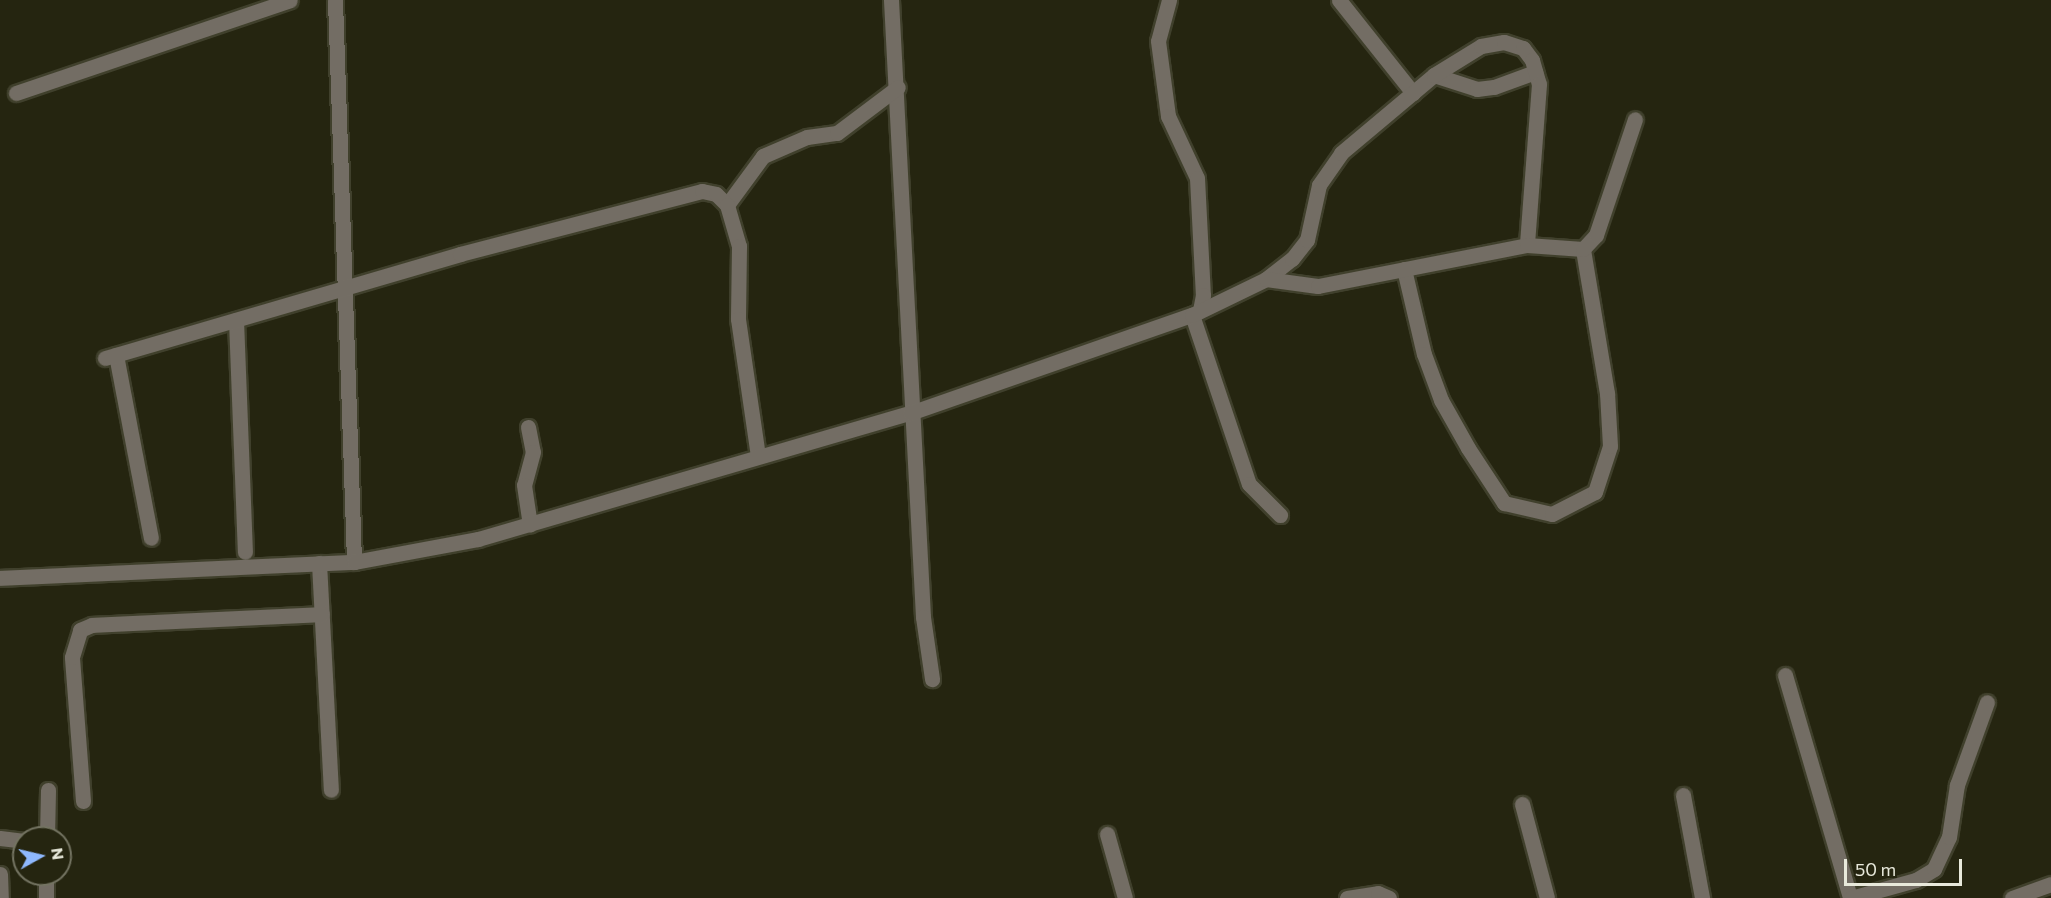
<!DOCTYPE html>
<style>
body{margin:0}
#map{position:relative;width:2051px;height:898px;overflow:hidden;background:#252510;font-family:Commissioner,sans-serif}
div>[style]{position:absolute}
.roads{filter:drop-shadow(2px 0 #40402c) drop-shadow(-2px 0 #40402c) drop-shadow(0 2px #40402c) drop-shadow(0 -2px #40402c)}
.minor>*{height:15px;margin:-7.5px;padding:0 7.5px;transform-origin:7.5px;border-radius:7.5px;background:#736d64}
span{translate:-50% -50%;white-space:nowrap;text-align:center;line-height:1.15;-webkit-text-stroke:6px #252510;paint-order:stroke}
.north{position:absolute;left:12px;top:826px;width:60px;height:60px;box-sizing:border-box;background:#252510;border:2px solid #737361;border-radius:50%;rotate:82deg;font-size:16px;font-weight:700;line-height:24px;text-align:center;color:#e8e9db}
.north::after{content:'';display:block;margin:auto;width:21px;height:27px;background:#8eb8fd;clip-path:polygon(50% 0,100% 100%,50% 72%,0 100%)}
.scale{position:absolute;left:1844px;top:859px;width:118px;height:27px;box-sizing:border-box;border:3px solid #e8e9db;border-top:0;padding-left:8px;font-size:18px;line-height:21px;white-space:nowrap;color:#e8e9db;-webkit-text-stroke:4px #252510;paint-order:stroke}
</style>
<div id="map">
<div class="roads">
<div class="minor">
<i style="left:335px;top:0;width:562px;rotate:88.06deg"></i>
<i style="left:891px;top:0;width:618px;rotate:87.03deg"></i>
<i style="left:923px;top:617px;width:63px;rotate:81.7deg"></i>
<i style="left:1169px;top:0;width:42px;rotate:105deg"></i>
<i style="left:1158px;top:41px;width:76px;rotate:82.4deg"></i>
<i style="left:1168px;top:116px;width:68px;rotate:64.9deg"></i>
<i style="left:1197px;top:178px;width:117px;rotate:87.1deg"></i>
<i style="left:1203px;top:295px;width:16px;rotate:101deg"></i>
<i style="left:1339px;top:0;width:119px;rotate:51.5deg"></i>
<i style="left:1434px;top:75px;width:45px;rotate:18deg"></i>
<i style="left:1477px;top:89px;width:17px;rotate:-7deg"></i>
<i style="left:1494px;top:87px;width:44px;rotate:-20.1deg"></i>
<i style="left:16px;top:93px;width:289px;rotate:-18.7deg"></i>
<i style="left:727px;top:205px;width:61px;rotate:-53.7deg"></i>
<i style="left:763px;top:156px;width:48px;rotate:-23.4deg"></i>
<i style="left:807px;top:137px;width:30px;rotate:-8deg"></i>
<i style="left:837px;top:133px;width:76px;rotate:-37deg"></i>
<i style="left:1404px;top:269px;width:87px;rotate:76.8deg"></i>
<i style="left:1424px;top:354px;width:49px;rotate:69.7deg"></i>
<i style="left:1441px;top:400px;width:55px;rotate:60.6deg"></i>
<i style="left:1468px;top:448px;width:66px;rotate:56.8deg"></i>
<i style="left:1504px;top:503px;width:49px;rotate:12.9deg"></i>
<i style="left:1552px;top:514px;width:48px;rotate:-27.1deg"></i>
<i style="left:1595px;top:492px;width:48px;rotate:-71.9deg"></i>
<i style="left:1610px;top:446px;width:53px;rotate:-93.2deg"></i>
<i style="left:1607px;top:393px;width:146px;rotate:-99.5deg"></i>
<i style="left:1266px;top:279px;width:33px;rotate:-38deg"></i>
<i style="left:1292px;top:259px;width:24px;rotate:-52deg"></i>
<i style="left:1307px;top:240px;width:56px;rotate:-77.7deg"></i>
<i style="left:1319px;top:185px;width:39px;rotate:-55deg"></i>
<i style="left:1341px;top:153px;width:121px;rotate:-40deg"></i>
<i style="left:1434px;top:75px;width:55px;rotate:-31.7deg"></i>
<i style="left:1481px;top:46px;width:23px;rotate:-10deg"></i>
<i style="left:1504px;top:42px;width:20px;rotate:18deg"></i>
<i style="left:1523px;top:48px;width:15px;rotate:53deg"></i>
<i style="left:1532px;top:60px;width:25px;rotate:74deg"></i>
<i style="left:1539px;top:84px;width:161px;rotate:94.3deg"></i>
<i style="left:1192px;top:315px;width:178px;rotate:71.4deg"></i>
<i style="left:1249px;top:484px;width:44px;rotate:45deg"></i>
<i style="left:236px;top:320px;width:232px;rotate:87.8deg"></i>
<i style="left:116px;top:355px;width:186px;rotate:79.2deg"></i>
<i style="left:105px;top:358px;width:370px;rotate:-16.3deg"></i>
<i style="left:460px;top:254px;width:250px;rotate:-14.6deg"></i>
<i style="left:702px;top:191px;width:14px;rotate:12deg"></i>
<i style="left:716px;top:194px;width:16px;rotate:45deg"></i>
<i style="left:727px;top:205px;width:43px;rotate:73.7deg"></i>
<i style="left:739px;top:246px;width:73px;rotate:90.8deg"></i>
<i style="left:738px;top:319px;width:138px;rotate:81.7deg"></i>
<i style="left:528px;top:427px;width:25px;rotate:79deg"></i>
<i style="left:533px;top:452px;width:34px;rotate:105deg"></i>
<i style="left:524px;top:485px;width:40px;rotate:81.5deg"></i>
<i style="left:319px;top:563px;width:227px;rotate:87deg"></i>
<i style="left:0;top:578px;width:354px;rotate:-2.6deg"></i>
<i style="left:354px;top:562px;width:126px;rotate:-10.5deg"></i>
<i style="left:478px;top:539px;width:450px;rotate:-16.3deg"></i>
<i style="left:910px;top:413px;width:299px;rotate:-19.2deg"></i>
<i style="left:1192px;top:315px;width:82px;rotate:-25.9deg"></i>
<i style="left:1266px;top:279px;width:52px;rotate:7.7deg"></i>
<i style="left:1318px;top:286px;width:213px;rotate:-11.1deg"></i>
<i style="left:1527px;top:245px;width:56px;rotate:4.1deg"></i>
<i style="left:1583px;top:249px;width:19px;rotate:-47deg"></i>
<i style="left:1596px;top:235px;width:122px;rotate:-71.4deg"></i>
<i style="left:1785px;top:675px;width:232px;rotate:73.7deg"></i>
<i style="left:1683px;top:795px;width:105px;rotate:79.5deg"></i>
<i style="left:83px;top:801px;width:144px;rotate:-94.4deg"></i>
<i style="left:72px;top:657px;width:28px;rotate:-73deg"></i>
<i style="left:80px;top:630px;width:13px;rotate:-23deg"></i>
<i style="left:92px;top:625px;width:230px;rotate:-2.7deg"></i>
<i style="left:1522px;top:804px;width:97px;rotate:75.1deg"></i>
<i style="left:1107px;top:834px;width:66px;rotate:74.3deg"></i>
<i style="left:0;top:838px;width:24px;rotate:7deg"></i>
<i style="left:47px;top:838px;width:48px;rotate:-88.8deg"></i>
<i style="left:0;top:874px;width:24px;rotate:88deg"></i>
<i style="left:46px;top:898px;width:24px;rotate:-90deg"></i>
<i style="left:1347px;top:898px;width:31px;rotate:-9deg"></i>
<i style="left:1378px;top:893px;width:12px;rotate:24deg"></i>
<i style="left:1851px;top:898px;width:67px;rotate:-15.5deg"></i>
<i style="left:1916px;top:880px;width:21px;rotate:-31deg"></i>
<i style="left:1934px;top:869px;width:35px;rotate:-65deg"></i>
<i style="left:1949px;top:837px;width:53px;rotate:-81.3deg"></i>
<i style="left:1957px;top:785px;width:88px;rotate:-70.1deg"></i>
<i style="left:2012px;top:898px;width:41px;rotate:-19.7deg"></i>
</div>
</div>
<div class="north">N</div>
<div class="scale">50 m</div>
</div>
